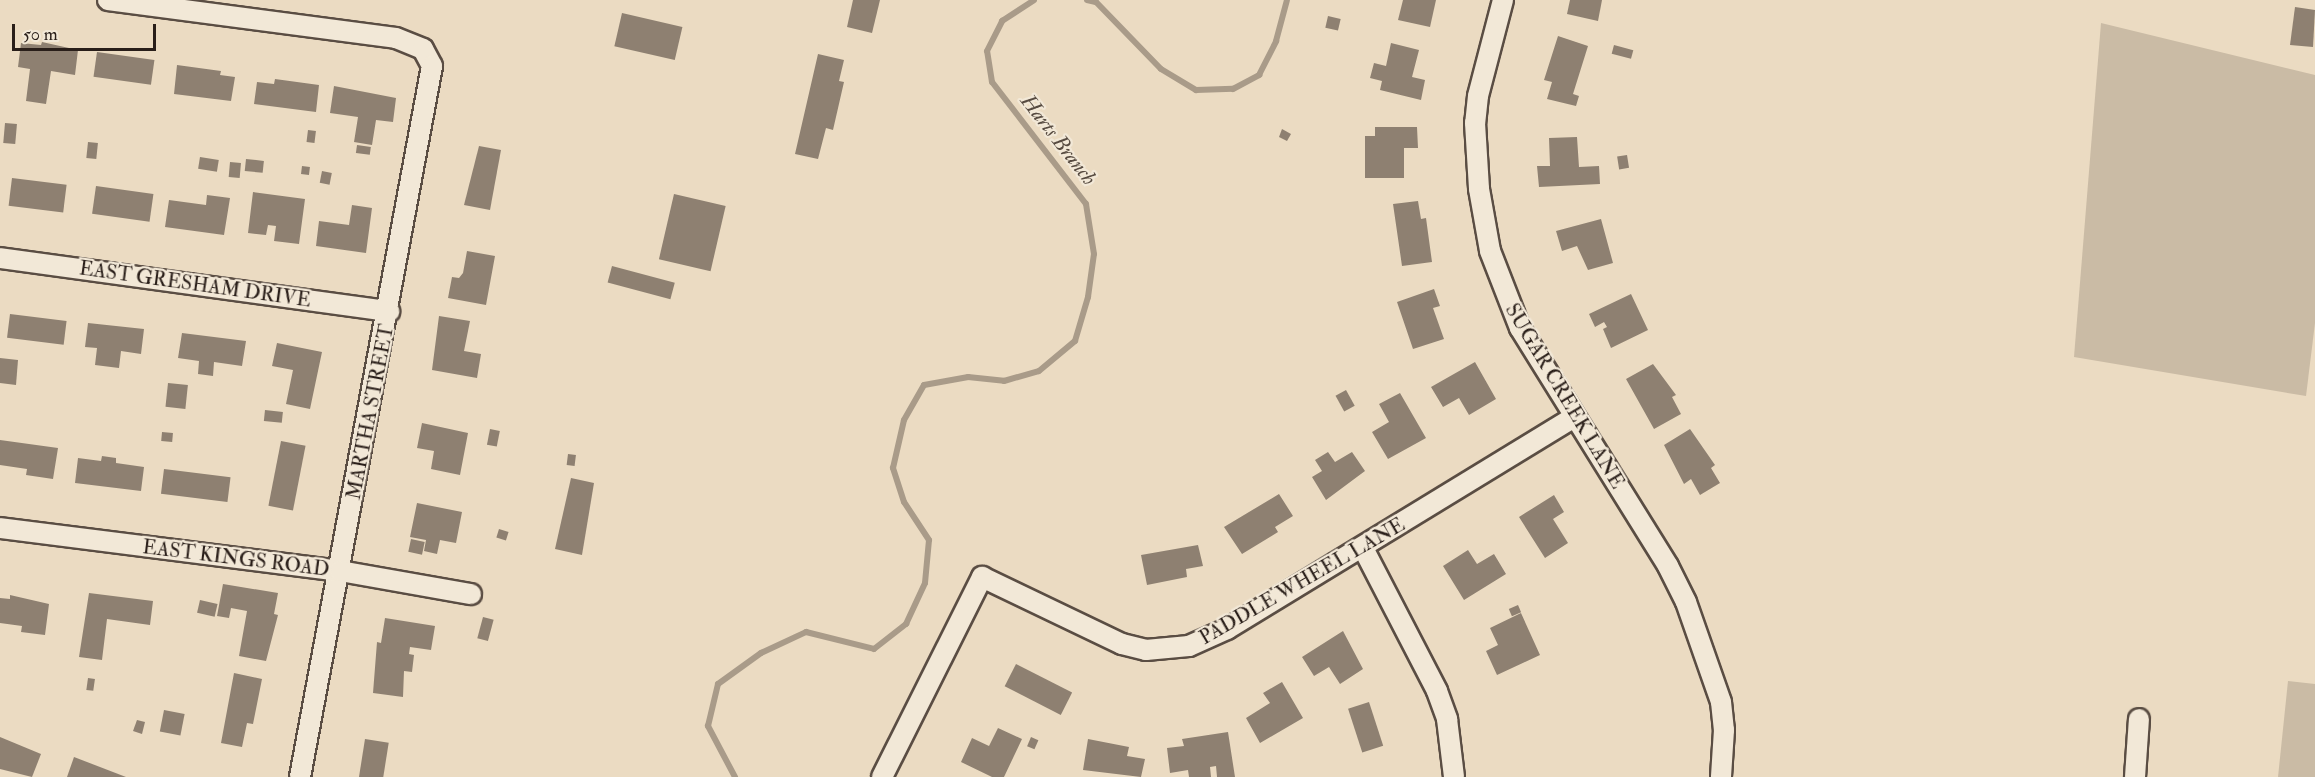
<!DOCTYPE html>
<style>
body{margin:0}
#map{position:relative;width:2315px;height:777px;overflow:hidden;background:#ebdbc2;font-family:"IM FELL Double Pica",serif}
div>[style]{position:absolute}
.green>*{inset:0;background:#cabba5}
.stream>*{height:6px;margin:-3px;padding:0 3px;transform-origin:3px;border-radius:3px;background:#a99b89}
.building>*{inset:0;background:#8e8071;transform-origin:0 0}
.roads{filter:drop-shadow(2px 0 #5a4d43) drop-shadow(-2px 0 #5a4d43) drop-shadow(0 2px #5a4d43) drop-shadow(0 -2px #5a4d43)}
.minor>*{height:20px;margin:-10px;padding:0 10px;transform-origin:10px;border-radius:10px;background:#f2e8d7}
span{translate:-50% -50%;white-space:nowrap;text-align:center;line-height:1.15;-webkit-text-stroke:4.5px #f2e8d7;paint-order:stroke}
.street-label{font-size:20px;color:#291e19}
.water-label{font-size:21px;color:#564a40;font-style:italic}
.scale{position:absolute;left:12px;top:24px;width:144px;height:27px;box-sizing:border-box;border:3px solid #291e19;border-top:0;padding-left:8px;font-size:18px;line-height:21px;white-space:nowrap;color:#291e19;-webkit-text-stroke:4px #f2e8d7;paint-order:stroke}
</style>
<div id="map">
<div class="green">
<i style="clip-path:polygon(2101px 23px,2315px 75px,2315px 323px,2306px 396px,2074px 357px)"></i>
<i style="clip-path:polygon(2288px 681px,2315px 684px,2315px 777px,2278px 777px)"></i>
</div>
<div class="stream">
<i style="left:1087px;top:0;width:9px;rotate:13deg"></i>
<i style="left:1096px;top:2px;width:93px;rotate:45.9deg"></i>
<i style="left:1161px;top:69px;width:41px;rotate:31deg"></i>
<i style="left:1196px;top:90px;width:37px;rotate:-2deg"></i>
<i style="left:1233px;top:89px;width:30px;rotate:-28deg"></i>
<i style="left:1259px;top:75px;width:38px;rotate:-63deg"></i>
<i style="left:1276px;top:41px;width:42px;rotate:-75deg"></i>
<i style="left:735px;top:777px;width:58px;rotate:-117.9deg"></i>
<i style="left:708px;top:726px;width:43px;rotate:-76.6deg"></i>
<i style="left:718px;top:684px;width:53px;rotate:-35.8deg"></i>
<i style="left:761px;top:653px;width:50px;rotate:-25deg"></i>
<i style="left:806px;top:632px;width:70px;rotate:14deg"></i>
<i style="left:874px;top:649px;width:41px;rotate:-38deg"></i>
<i style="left:906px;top:624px;width:45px;rotate:-65.1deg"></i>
<i style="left:925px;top:583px;width:43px;rotate:-84.7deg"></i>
<i style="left:929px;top:540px;width:45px;rotate:-123.3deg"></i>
<i style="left:904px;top:502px;width:36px;rotate:-108deg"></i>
<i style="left:893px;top:468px;width:49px;rotate:-77.1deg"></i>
<i style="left:904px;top:420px;width:40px;rotate:-60.3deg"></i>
<i style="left:924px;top:385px;width:45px;rotate:-10.3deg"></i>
<i style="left:968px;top:377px;width:36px;rotate:6deg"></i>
<i style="left:1004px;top:381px;width:36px;rotate:-16deg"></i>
<i style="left:1039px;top:371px;width:47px;rotate:-39.8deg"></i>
<i style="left:1075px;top:341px;width:46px;rotate:-73.5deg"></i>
<i style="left:1088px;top:297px;width:43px;rotate:-82.1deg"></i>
<i style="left:1094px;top:254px;width:51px;rotate:-99.1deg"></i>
<i style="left:1086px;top:204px;width:154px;rotate:-127.6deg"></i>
<i style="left:992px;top:82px;width:31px;rotate:-99deg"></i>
<i style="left:987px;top:51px;width:34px;rotate:-63deg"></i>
<i style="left:1002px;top:21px;width:38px;rotate:-33deg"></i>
</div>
<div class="building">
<i style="clip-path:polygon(853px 0,880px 0,872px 33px,847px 27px)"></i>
<i style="clip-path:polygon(1403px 0,1436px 0,1430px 27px,1398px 20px)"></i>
<i style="clip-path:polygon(1570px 0,1602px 0,1598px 21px,1567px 14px)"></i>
<i style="clip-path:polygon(2295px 7px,2315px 10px,2313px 47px,2290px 45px)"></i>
<i style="left:622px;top:13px;width:62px;height:34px;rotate:13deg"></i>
<i style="left:1328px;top:16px;width:13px;height:12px;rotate:13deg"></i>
<i style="clip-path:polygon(1558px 36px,1588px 46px,1573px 94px,1579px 96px,1576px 106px,1547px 99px,1552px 82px,1544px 80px)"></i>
<i style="clip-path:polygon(42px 42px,78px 50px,75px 75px,51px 71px,46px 104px,26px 101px,30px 69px,18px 67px,21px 43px,41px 45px)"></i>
<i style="clip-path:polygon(1391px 43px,1419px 50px,1412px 77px,1425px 80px,1421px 100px,1380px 90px,1382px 81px,1370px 78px,1374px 63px,1386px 66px)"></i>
<i style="left:1614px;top:45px;width:20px;height:9px;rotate:15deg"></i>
<i style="left:97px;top:52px;width:58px;height:25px;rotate:8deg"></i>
<i style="clip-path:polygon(818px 54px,844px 60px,839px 81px,844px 82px,833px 130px,826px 128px,818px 159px,795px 154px)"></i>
<i style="clip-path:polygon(177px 65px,221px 71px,220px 75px,235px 77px,231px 101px,174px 94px)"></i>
<i style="clip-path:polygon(275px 79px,319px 85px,316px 112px,254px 104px,257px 82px,274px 84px)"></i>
<i style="clip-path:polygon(334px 86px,396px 98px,393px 122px,376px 120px,372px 145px,354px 142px,358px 117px,330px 113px)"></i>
<i style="left:5px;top:123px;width:12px;height:20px;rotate:5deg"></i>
<i style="clip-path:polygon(1375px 127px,1417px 127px,1418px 148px,1404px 148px,1404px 178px,1365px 178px,1365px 136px,1375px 136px)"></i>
<i style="clip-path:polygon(1282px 129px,1291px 134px,1287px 141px,1279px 137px)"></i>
<i style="left:308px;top:130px;width:8px;height:12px;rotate:7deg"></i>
<i style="clip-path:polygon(1577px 137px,1579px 167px,1599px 166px,1600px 184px,1539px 187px,1537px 166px,1550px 166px,1549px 138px)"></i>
<i style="left:88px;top:142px;width:10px;height:16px;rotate:6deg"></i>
<i style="left:357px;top:145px;width:14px;height:8px;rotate:8deg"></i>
<i style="clip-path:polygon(479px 146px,501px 150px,490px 210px,464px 205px)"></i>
<i style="left:1627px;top:155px;width:13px;height:10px;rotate:81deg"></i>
<i style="left:200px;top:157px;width:19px;height:12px;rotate:9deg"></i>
<i style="left:246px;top:159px;width:18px;height:12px;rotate:6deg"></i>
<i style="left:230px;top:162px;width:11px;height:15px;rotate:5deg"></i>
<i style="left:302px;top:166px;width:8px;height:8px;rotate:7deg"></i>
<i style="left:322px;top:171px;width:10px;height:12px;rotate:11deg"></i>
<i style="left:12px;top:178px;width:55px;height:28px;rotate:7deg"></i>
<i style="left:96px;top:186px;width:58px;height:28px;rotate:8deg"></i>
<i style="clip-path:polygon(253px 192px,305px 199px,299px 244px,274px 241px,276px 226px,268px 225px,266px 235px,248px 233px)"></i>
<i style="left:674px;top:194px;width:53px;height:67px;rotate:13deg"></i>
<i style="clip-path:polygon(207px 195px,230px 198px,224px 235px,165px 227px,169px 200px,206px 205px)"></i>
<i style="clip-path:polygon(1418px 201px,1421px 219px,1426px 218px,1432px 262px,1402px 266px,1393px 204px)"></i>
<i style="clip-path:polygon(352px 205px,372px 208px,366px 253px,316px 246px,319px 221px,349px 225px)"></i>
<i style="clip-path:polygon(1601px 219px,1613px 263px,1588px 270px,1577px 246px,1562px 251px,1556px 231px)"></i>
<i style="clip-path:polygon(467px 251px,495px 256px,486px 305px,448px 298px,452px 277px,459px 278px,463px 273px)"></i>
<i style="left:612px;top:266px;width:65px;height:17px;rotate:15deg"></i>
<i style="clip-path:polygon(1434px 289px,1440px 306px,1433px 308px,1444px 339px,1413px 349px,1397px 302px)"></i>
<i style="clip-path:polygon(1631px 294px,1648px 330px,1611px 348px,1603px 329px,1607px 327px,1604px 322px,1595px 327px,1589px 314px)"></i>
<i style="left:10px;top:314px;width:57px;height:24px;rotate:7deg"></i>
<i style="clip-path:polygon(439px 316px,470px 321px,464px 351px,481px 354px,477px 378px,432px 370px)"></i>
<i style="clip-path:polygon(88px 323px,144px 329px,141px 354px,121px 351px,119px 368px,95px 365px,97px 348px,85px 347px)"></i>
<i style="clip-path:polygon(182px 333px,246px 341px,242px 366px,214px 362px,213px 376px,198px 374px,199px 361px,178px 358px)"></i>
<i style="clip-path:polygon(277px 343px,322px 352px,310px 409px,286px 404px,293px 370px,272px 366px)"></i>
<i style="clip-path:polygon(0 358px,18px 360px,16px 385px,0 383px)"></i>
<i style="clip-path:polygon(1475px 362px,1496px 399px,1469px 415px,1459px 398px,1443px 407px,1431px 387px)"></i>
<i style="clip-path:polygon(1653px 364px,1676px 395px,1672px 397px,1681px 414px,1654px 429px,1626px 379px)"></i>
<i style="left:168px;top:383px;width:20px;height:24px;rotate:6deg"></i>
<i style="left:1346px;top:390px;width:18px;height:12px;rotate:61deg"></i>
<i style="clip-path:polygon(1400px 393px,1426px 438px,1388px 459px,1372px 432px,1389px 422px,1379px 404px)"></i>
<i style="left:265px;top:410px;width:18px;height:11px;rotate:6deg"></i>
<i style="clip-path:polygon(422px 423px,468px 433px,460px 475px,431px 469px,434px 451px,417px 448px)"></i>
<i style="left:490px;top:429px;width:10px;height:16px;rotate:11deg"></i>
<i style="clip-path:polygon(1690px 429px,1715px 465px,1711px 468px,1720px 483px,1700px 495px,1691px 479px,1684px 484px,1664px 445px)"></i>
<i style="left:162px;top:432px;width:11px;height:9px;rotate:5deg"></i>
<i style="clip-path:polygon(0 440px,58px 448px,53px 479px,26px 475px,27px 469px,0 465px)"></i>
<i style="left:281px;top:441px;width:25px;height:66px;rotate:11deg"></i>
<i style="clip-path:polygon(1328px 452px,1335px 462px,1352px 452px,1365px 471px,1326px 500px,1312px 477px,1322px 471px,1315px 460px)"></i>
<i style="left:568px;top:454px;width:8px;height:11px;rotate:7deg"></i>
<i style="clip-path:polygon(102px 456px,116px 458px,116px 463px,144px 467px,141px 491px,75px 483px,78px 458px,101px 461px)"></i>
<i style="left:164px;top:469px;width:67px;height:25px;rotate:7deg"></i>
<i style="clip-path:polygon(571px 478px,594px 483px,582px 555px,555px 549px)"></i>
<i style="clip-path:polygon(1279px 494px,1293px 516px,1275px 527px,1278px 532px,1242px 554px,1224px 527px)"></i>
<i style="clip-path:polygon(1554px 495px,1564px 512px,1553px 519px,1568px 543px,1545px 558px,1519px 517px)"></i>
<i style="clip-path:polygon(417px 503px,462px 512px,456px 543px,440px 540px,437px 554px,424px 551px,426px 540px,410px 537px)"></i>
<i style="left:499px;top:529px;width:10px;height:9px;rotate:17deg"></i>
<i style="left:411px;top:539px;width:14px;height:13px;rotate:12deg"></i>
<i style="clip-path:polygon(1198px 545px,1203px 566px,1186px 569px,1187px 577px,1147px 585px,1141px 555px)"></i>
<i style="clip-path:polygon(1468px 550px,1477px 564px,1494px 554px,1506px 574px,1464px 600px,1443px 566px)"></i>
<i style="clip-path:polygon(223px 584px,278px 593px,274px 614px,278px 615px,266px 661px,239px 656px,247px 611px,231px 608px,229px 618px,217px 616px)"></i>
<i style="clip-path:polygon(89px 593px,153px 601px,150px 625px,107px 619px,102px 660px,79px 657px)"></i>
<i style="clip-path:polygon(10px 595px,49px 604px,45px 635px,21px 632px,22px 626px,0 623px,0 598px,10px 599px)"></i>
<i style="left:200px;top:600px;width:18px;height:13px;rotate:13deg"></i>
<i style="left:1518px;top:605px;width:8px;height:10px;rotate:67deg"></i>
<i style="clip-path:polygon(1521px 613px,1540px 655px,1497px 675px,1486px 651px,1498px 645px,1490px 628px)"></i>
<i style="left:483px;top:617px;width:11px;height:22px;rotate:15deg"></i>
<i style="clip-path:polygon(385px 618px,435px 626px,431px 650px,410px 647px,409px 654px,414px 655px,412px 672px,404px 671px,403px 697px,373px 693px,377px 642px,381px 643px)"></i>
<i style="clip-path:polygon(1343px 631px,1363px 669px,1340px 684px,1329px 667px,1314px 676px,1302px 657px)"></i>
<i style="left:1016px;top:664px;width:63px;height:25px;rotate:27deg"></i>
<i style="clip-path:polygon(234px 673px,262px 679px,253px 724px,247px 723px,242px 747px,221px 743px)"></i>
<i style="left:88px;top:678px;width:7px;height:12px;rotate:8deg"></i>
<i style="clip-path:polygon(1282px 682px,1303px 718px,1260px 743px,1246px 718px,1270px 703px,1263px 693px)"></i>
<i style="left:1369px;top:702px;width:46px;height:22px;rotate:72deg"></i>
<i style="left:164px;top:710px;width:21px;height:22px;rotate:11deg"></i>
<i style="clip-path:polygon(137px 720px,145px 722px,142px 734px,133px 731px)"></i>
<i style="clip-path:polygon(998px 728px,1022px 739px,1004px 777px,992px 777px,961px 762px,972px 738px,989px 746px)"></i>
<i style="clip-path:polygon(1228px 732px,1235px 777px,1217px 777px,1216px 766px,1210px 767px,1211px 777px,1189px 777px,1188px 770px,1170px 773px,1167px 748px,1184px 746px,1182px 739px)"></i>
<i style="clip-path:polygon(0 737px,41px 754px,32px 777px,0 769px)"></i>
<i style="left:1031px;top:737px;width:8px;height:10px;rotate:23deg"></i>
<i style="left:365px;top:739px;width:24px;height:39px;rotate:9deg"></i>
<i style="clip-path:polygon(1088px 739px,1129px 747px,1127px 756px,1145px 759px,1141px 777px,1083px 770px)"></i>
<i style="clip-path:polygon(74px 757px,126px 777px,67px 777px)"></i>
</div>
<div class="roads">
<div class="minor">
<i style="left:108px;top:0;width:290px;rotate:7.5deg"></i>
<i style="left:396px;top:38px;width:29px;rotate:22deg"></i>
<i style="left:423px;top:49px;width:19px;rotate:62deg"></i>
<i style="left:432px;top:66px;width:723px;rotate:100.52deg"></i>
<i style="left:1503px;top:0;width:99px;rotate:104.6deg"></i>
<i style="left:1478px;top:96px;width:27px;rotate:96deg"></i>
<i style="left:1475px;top:123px;width:66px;rotate:86.5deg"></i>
<i style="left:1479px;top:189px;width:63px;rotate:79.9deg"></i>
<i style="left:1490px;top:251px;width:83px;rotate:68.7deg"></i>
<i style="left:1520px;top:328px;width:280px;rotate:58.1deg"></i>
<i style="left:1668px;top:566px;width:40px;rotate:63.4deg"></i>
<i style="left:1686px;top:602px;width:106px;rotate:70.7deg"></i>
<i style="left:1721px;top:702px;width:28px;rotate:84deg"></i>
<i style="left:1724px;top:730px;width:47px;rotate:93.7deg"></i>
<i style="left:0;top:258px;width:393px;rotate:7.8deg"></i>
<i style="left:0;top:528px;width:343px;rotate:7.2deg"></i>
<i style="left:340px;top:571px;width:133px;rotate:10deg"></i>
<i style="left:1363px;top:548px;width:161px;rotate:62.6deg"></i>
<i style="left:1437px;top:691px;width:30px;rotate:70deg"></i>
<i style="left:1447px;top:719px;width:58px;rotate:83.1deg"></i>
<i style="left:882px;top:777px;width:224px;rotate:-63.4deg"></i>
<i style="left:982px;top:577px;width:155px;rotate:25.6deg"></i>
<i style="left:1122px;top:644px;width:25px;rotate:14deg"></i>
<i style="left:1146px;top:650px;width:43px;rotate:-5.3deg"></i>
<i style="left:1189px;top:646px;width:42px;rotate:-24.1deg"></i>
<i style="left:1227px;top:629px;width:407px;rotate:-31.4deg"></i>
<i style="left:2135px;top:777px;width:58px;rotate:-86.1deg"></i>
</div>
</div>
<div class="street-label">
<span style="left:195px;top:284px;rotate:8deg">EAST GRESHAM DRIVE</span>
<span style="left:1565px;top:396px;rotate:59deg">SUGAR CREEK LANE</span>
<span style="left:370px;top:412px;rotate:-79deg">MARTHA STREET</span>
<span style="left:236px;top:558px;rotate:7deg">EAST KINGS ROAD</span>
<span style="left:1302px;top:581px;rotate:-30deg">PADDLE WHEEL LANE</span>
</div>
<div class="water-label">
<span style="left:1058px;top:140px;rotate:52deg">Harts Branch</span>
</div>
<div class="scale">50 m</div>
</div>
